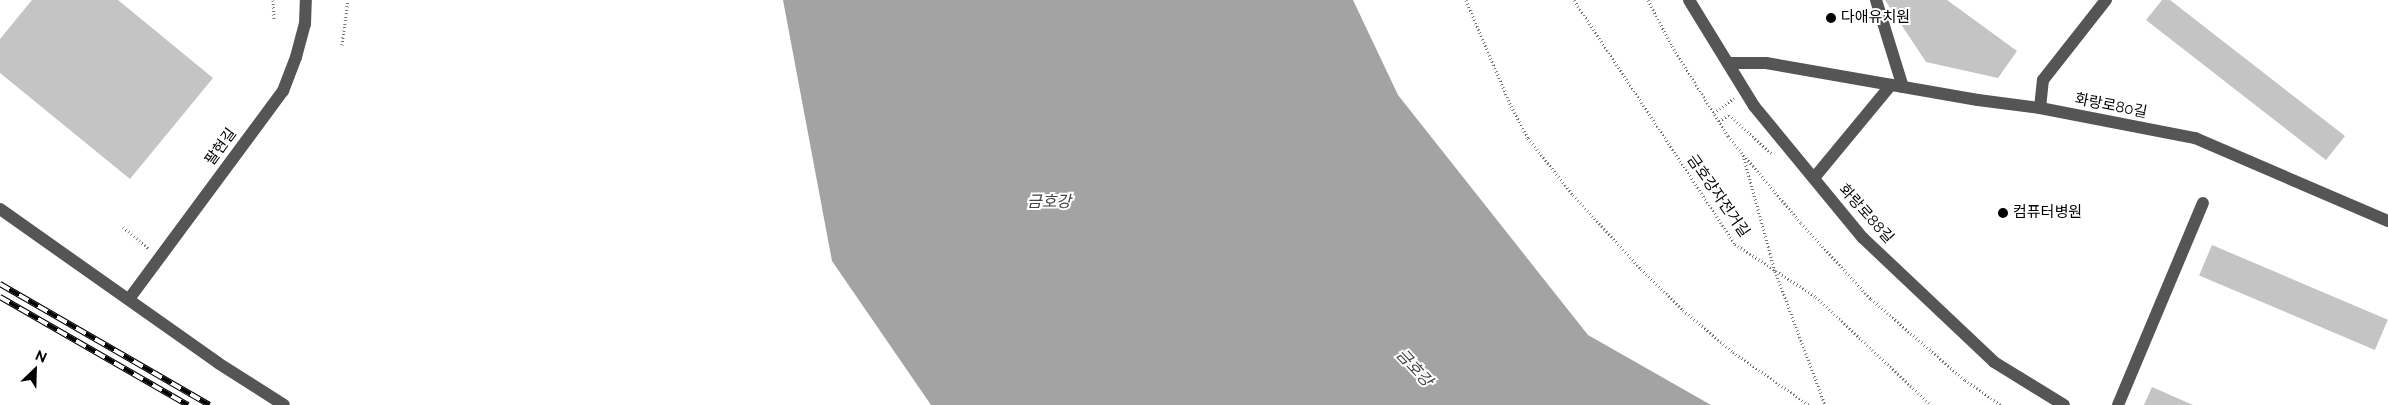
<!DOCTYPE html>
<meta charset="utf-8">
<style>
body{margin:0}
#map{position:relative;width:2388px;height:405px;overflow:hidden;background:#fff;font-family:Raleway,"Noto Sans KR",sans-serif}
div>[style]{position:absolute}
.water>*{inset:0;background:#a3a3a3}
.building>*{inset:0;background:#c4c4c4;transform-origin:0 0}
.path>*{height:3px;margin-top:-1.5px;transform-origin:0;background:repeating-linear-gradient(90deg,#777 0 1px,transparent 0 3.5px)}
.minor>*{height:12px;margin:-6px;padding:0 6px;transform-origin:6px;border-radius:6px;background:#555}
.rail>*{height:5.5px;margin-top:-2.75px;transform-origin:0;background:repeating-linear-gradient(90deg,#fff 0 11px,#000 0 22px);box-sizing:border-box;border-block:1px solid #000}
.dots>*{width:14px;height:14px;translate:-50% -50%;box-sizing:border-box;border:2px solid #fff;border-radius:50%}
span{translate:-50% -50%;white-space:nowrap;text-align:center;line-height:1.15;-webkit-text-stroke:4px #fff;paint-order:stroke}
.poi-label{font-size:15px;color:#000}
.left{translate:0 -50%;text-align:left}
.street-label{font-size:15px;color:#000}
.water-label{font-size:16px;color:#444;font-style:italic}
.north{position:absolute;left:10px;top:345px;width:50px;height:50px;-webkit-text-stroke:4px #fff;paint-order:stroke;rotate:24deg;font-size:14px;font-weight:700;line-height:20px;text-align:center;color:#000}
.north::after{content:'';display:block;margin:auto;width:18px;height:22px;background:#000;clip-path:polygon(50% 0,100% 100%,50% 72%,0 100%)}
</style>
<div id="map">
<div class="water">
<i style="clip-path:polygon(783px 0,1353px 0,1398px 95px,1588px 335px,1711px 405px,931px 405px,832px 261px)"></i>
</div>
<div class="building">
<i style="clip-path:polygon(32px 0,118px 0,213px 78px,130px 179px,0 73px,0 39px)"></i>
<i style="clip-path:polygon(1885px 0,1947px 0,2017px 51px,1998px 78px,1926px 62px)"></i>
<i style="clip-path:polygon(2162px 0,2170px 0,2345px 136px,2326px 160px,2146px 20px)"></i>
<i style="left:2212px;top:245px;width:191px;height:33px;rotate:23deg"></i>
<i style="clip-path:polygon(2152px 387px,2193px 405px,2144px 405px)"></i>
</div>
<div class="path">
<i style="left:273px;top:0;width:19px;rotate:87deg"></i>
<i style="left:1466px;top:0;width:115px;rotate:67deg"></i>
<i style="left:1511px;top:106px;width:36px;rotate:62deg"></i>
<i style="left:1528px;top:138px;width:73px;rotate:51.7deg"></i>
<i style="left:1573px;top:195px;width:100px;rotate:47.4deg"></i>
<i style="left:1641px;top:269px;width:59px;rotate:44.3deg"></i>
<i style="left:1683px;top:310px;width:65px;rotate:40deg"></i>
<i style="left:1733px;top:352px;width:93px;rotate:34.9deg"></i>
<i style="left:1574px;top:0;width:292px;rotate:56.6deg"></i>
<i style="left:1735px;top:244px;width:97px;rotate:33.2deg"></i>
<i style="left:1816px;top:297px;width:158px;rotate:43.2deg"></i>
<i style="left:1648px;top:0;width:52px;rotate:62.4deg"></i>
<i style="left:1672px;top:46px;width:106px;rotate:58.1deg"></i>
<i style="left:1728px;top:136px;width:114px;rotate:50deg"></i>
<i style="left:1801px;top:223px;width:103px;rotate:47.4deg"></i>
<i style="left:1871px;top:299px;width:124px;rotate:40.8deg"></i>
<i style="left:1965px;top:380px;width:44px;rotate:34.8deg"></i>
<i style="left:342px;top:45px;width:45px;rotate:-82.4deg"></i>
<i style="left:1714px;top:113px;width:25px;rotate:-37deg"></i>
<i style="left:1719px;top:121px;width:12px;rotate:-31deg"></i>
<i style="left:1729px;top:115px;width:57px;rotate:42.1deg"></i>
<i style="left:1743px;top:155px;width:120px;rotate:74.6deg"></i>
<i style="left:1775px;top:271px;width:143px;rotate:69.5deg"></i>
<i style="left:123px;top:227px;width:34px;rotate:40deg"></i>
</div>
<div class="minor">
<i style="left:1689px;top:0;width:124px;rotate:58.5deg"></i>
<i style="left:1754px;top:106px;width:171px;rotate:50.5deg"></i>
<i style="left:1863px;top:238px;width:180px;rotate:43.4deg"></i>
<i style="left:1994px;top:362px;width:82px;rotate:31.6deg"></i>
<i style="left:1876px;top:0;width:91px;rotate:72.8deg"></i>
<i style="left:1728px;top:63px;width:38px"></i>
<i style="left:1766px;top:63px;width:215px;rotate:9.9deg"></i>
<i style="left:1978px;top:100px;width:63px;rotate:7.4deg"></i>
<i style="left:2040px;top:108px;width:158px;rotate:11deg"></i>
<i style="left:2195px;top:138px;width:210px;rotate:23.3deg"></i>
<i style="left:2040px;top:108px;width:28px;rotate:-84deg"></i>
<i style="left:2043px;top:80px;width:102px;rotate:-51.8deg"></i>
<i style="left:1814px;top:178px;width:121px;rotate:-50.4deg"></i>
<i style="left:0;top:209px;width:267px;rotate:35.2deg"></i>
<i style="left:218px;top:363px;width:78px;rotate:32.5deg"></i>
<i style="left:129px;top:299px;width:259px;rotate:-53.5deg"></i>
<i style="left:283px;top:91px;width:36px;rotate:-69deg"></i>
<i style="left:296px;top:57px;width:34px;rotate:-75deg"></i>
<i style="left:305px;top:24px;width:24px;rotate:-88deg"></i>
<i style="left:2118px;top:405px;width:219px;rotate:-67.2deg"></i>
</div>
<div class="rail">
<i style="left:0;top:284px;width:242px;rotate:30deg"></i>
<i style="left:0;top:297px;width:217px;rotate:29.9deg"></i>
</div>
<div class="dots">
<i style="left:1831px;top:18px;background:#000"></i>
<i style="left:2003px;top:213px;background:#000"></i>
</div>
<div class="poi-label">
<span class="left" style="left:1841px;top:18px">다애유치원</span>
<span class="left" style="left:2013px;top:213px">컴퓨터병원</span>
</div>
<div class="street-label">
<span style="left:2111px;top:106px;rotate:11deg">화랑로80길</span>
<span style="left:221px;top:147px;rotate:-54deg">팔현길</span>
<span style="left:1718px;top:196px;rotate:55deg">금호강자전거길</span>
<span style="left:1866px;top:214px;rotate:48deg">화랑로88길</span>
</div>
<div class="water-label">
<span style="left:1049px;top:202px">금호강</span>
<span style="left:1414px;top:368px;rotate:47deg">금호강</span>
</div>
<div class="north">N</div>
</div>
